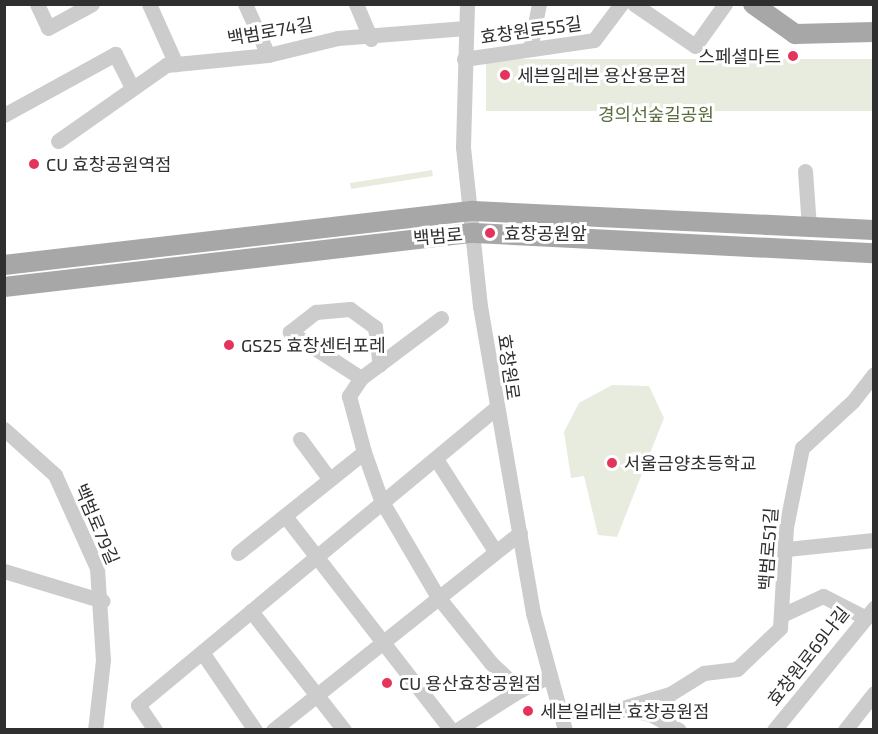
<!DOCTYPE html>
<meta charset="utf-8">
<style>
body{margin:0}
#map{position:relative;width:878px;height:734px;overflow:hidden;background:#fff;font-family:"Exo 2","Noto Sans KR",sans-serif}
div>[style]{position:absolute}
.green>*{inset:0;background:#e8ecde;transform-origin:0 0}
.minor>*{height:15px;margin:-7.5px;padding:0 7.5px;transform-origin:7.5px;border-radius:7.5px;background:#ccc}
.major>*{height:20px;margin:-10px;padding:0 10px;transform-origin:10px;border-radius:10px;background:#a7a7a7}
.dots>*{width:16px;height:16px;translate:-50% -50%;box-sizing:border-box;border:3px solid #fff;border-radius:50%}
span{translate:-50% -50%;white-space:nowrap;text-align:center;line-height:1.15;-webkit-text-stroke:6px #fff;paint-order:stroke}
.street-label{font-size:18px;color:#2f2f2f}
.poi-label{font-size:18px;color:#2f2f2f}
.right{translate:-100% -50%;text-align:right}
.left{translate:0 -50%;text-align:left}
.park-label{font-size:18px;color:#596b3d}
.frame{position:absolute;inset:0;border:6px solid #2f2f2f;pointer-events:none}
</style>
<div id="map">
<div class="green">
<i style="left:873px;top:59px;width:52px;height:387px;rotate:90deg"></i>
<i style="left:432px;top:170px;width:6px;height:83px;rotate:81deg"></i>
<i style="clip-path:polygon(612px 385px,649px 386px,664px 418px,617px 537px,598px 535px,584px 476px,571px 478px,564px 432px,579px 403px)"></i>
</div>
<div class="minor">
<i style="left:37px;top:4px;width:26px;rotate:65deg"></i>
<i style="left:48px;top:28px;width:50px;rotate:-28.6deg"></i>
<i style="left:149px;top:4px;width:66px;rotate:65.8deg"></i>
<i style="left:245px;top:4px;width:56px;rotate:65.7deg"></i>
<i style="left:356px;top:4px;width:38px;rotate:67deg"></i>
<i style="left:467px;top:4px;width:143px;rotate:91.6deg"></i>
<i style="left:463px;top:147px;width:160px;rotate:83.9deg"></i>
<i style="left:480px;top:306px;width:312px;rotate:80.2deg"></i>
<i style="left:533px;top:613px;width:121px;rotate:74.7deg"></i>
<i style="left:634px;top:4px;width:74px;rotate:34.5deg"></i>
<i style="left:695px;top:46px;width:52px;rotate:-54.5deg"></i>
<i style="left:530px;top:49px;width:46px;rotate:-78.7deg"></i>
<i style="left:464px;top:59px;width:131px;rotate:-8.3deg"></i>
<i style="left:594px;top:40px;width:45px;rotate:-53.1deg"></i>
<i style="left:4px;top:115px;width:127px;rotate:-28.8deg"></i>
<i style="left:115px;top:54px;width:38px;rotate:63deg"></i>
<i style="left:58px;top:141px;width:132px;rotate:-35.1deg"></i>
<i style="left:166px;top:65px;width:102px;rotate:-5.6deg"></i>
<i style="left:268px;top:55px;width:72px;rotate:-13.7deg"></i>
<i style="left:338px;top:38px;width:128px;rotate:-4.5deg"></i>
<i style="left:805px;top:171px;width:56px;rotate:85.9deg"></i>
<i style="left:441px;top:318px;width:100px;rotate:143.1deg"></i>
<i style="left:361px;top:378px;width:22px;rotate:124deg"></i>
<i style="left:349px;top:396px;width:58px;rotate:75deg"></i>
<i style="left:364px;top:452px;width:51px;rotate:70.5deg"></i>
<i style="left:381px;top:500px;width:113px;rotate:59.6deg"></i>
<i style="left:438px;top:597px;width:85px;rotate:51.2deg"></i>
<i style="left:491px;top:663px;width:40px;rotate:43deg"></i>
<i style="left:520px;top:690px;width:33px;rotate:-25deg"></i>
<i style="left:361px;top:378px;width:85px;rotate:-147.1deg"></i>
<i style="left:290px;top:332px;width:33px;rotate:-38deg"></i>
<i style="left:316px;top:312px;width:34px;rotate:-5deg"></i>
<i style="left:350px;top:309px;width:31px;rotate:36deg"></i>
<i style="left:375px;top:327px;width:38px;rotate:83deg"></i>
<i style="left:4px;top:429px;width:69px;rotate:42deg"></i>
<i style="left:55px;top:475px;width:102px;rotate:65.7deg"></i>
<i style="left:97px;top:568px;width:92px;rotate:86.3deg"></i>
<i style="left:103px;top:660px;width:70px;rotate:96.5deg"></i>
<i style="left:300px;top:439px;width:47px;rotate:53.6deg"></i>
<i style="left:436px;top:459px;width:109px;rotate:57.3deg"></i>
<i style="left:285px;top:516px;width:271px;rotate:52.2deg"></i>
<i style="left:787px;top:549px;width:87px;rotate:-5.9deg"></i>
<i style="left:238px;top:553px;width:161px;rotate:-38.7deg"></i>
<i style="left:4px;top:571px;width:103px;rotate:16.9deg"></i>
<i style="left:251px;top:611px;width:151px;rotate:52deg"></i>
<i style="left:784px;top:614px;width:43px;rotate:-24.8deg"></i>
<i style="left:823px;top:596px;width:44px;rotate:27.1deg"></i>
<i style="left:204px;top:655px;width:91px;rotate:55.8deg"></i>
<i style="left:619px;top:709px;width:53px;rotate:-16.4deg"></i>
<i style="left:670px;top:694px;width:40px;rotate:-32deg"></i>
<i style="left:704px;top:673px;width:33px;rotate:-7deg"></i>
<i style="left:737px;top:669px;width:59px;rotate:-43.6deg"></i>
<i style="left:780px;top:628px;width:101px;rotate:-86.6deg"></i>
<i style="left:786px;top:527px;width:81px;rotate:-78.6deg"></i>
<i style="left:802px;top:448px;width:69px;rotate:-42.7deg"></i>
<i style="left:853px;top:401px;width:34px;rotate:-52deg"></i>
<i style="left:560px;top:712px;width:59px;rotate:-2.9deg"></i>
<i style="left:619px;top:709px;width:31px;rotate:9deg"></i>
<i style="left:650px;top:714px;width:33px;rotate:29deg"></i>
<i style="left:155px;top:730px;width:30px;rotate:-124deg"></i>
<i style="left:138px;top:705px;width:464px;rotate:-39.7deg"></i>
<i style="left:273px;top:730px;width:316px;rotate:-38.6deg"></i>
<i style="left:457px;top:730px;width:75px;rotate:-32.4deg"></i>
<i style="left:774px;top:730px;width:158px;rotate:-50.7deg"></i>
<i style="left:845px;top:730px;width:47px;rotate:-51.9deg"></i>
</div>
<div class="major">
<i style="left:753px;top:4px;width:52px;rotate:35.5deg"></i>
<i style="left:795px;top:34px;width:79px;rotate:-1.5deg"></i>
<i style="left:4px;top:265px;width:472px;rotate:-6.6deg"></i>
<i style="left:473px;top:211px;width:401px;rotate:2.7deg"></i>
<i style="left:4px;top:287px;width:473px;rotate:-6.6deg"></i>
<i style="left:474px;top:233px;width:400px;rotate:2.9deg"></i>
</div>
<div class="dots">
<i style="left:793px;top:56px;background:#e4345b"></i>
<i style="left:505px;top:75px;background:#e4345b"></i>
<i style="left:34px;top:164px;background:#e4345b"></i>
<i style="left:490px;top:233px;background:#e4345b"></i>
<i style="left:229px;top:345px;background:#e4345b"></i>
<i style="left:612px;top:463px;background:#e4345b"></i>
<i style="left:387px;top:683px;background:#e4345b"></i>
<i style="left:528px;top:711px;background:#e4345b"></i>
</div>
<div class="street-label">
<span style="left:531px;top:30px;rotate:-8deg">효창원로55길</span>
<span style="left:270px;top:31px;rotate:-10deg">백범로74길</span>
<span style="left:438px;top:236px;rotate:-5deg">백범로</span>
<span style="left:509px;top:367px;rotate:82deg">효창원로</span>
<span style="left:97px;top:524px;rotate:67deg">백범로79길</span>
<span style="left:768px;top:549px;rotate:-86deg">백범로51길</span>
<span style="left:808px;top:656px;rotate:-52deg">효창원로69나길</span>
</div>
<div class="poi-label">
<span class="right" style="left:781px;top:56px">스페셜마트</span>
<span class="left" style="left:517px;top:75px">세븐일레븐 용산용문점</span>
<span class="left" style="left:46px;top:164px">CU 효창공원역점</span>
<span class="left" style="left:504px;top:233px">효창공원앞</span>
<span class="left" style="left:241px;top:345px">GS25 효창센터포레</span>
<span class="left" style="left:624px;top:463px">서울금양초등학교</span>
<span class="left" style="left:399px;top:683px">CU 용산효창공원점</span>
<span class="left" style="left:540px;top:711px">세븐일레븐 효창공원점</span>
</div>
<div class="park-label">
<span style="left:656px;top:114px">경의선숲길공원</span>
</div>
<div class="frame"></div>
</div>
